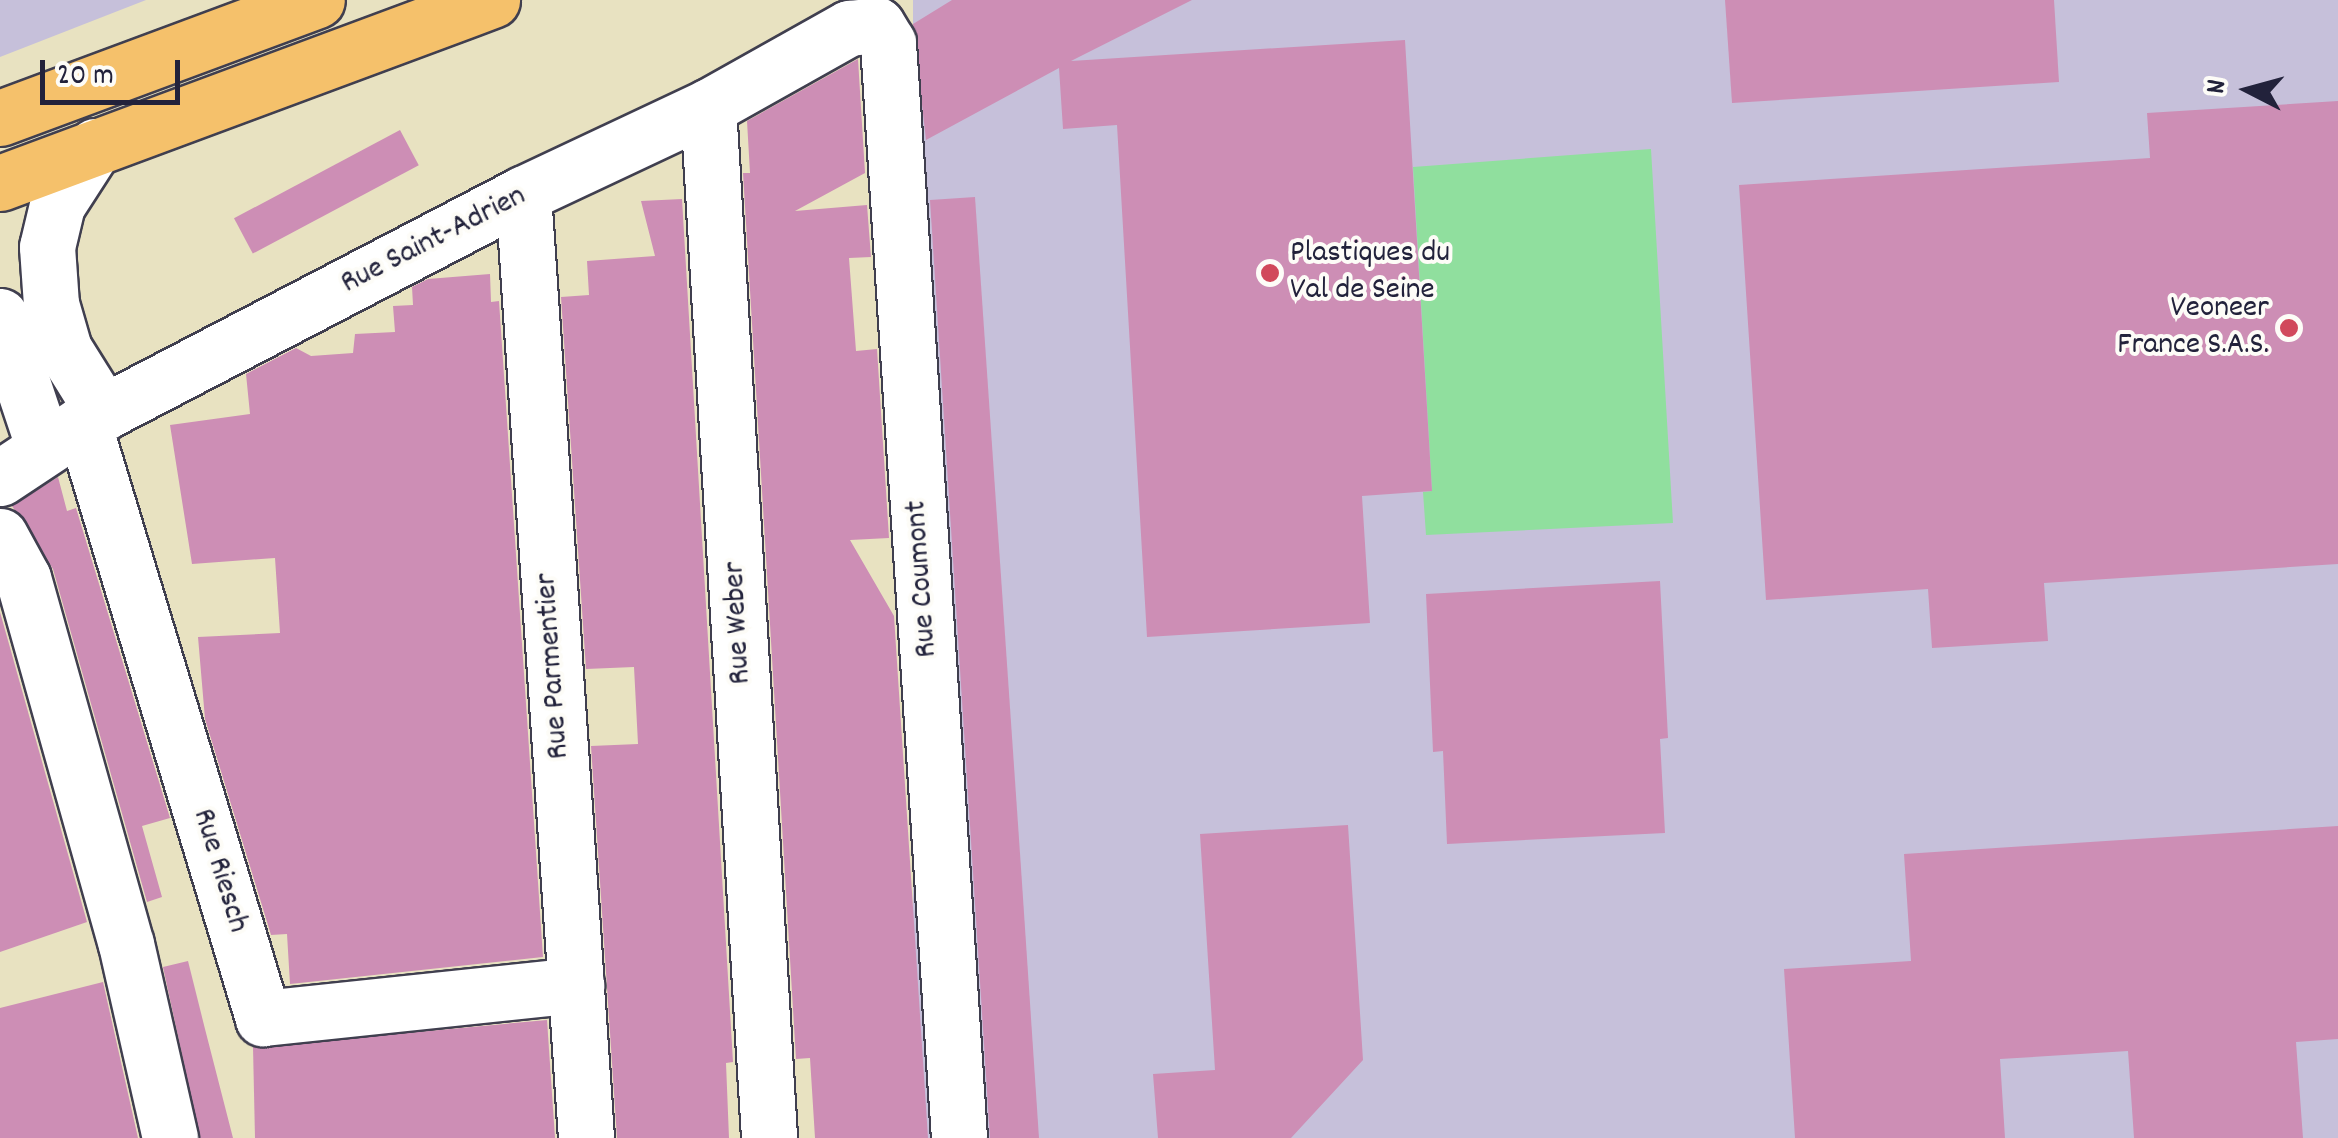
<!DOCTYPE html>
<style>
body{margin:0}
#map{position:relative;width:2338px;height:1138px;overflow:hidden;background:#e8e2c1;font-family:Dekko,sans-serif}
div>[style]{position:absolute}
.industrial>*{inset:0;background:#c6c0da;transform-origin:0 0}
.green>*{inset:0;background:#90df9e}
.building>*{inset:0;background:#cd8eb5;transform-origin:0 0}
.roads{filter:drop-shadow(2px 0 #403f4f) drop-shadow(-2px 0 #403f4f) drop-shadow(0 2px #403f4f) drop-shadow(0 -2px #403f4f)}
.street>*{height:55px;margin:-27.5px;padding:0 27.5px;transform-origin:27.5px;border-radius:27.5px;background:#fff}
.primary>*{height:55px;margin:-27.5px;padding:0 27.5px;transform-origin:27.5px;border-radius:27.5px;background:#f5c16b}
.dots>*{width:28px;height:28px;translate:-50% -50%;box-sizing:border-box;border:5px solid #fdfcf7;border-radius:50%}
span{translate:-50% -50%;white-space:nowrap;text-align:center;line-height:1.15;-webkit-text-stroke:8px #fdfcf7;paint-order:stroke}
.street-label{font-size:32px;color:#22223b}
.poi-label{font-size:32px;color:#22223b}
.left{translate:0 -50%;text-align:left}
.right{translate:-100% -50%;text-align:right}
.north{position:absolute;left:2198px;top:40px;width:100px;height:100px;-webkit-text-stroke:8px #fdfcf7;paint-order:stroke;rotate:276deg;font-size:28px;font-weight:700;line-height:40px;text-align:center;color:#22223b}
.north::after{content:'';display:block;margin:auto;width:35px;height:45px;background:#22223b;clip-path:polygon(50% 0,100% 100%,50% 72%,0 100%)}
.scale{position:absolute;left:40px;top:60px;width:140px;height:45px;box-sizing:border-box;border:5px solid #22223b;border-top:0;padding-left:12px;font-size:30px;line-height:35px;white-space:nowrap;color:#22223b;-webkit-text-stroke:8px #fdfcf7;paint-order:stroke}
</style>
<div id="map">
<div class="industrial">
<i style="clip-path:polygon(0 0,146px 0,0 57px)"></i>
<i style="left:913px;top:0;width:1425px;height:1140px"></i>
</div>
<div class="green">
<i style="clip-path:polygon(1651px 149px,1673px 523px,1426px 535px,1423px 492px,1432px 491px,1413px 167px)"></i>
</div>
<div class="building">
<i style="clip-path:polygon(952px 0,1192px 0,1071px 61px,1405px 40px,1432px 491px,1362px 496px,1370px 623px,1147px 637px,1117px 125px,1063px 129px,1059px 68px,926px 140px,913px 24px)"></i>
<i style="clip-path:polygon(1725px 0,2054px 0,2059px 82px,1732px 103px)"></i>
<i style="clip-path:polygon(858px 59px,865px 173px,795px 211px,867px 205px,871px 257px,849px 258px,856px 351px,877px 349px,889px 538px,850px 540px,894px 616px,928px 1138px,815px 1138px,810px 1058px,796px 1059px,743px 173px,750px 173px,747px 121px)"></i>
<i style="clip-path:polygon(2338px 101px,2338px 564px,2044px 583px,2048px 641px,1932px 648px,1928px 589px,1766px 600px,1739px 185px,2150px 158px,2147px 113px)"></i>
<i style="left:400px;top:130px;width:40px;height:188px;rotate:62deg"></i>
<i style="clip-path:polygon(975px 197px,1021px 868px,1039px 1138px,990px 1138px,930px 200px)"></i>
<i style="clip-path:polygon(682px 199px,733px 1062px,726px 1063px,729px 1138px,617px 1138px,591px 746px,638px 744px,634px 667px,586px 669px,561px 297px,589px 295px,587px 261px,655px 256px,641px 201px)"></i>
<i style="clip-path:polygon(490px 274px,491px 302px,499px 301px,543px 957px,290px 984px,287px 934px,271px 935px,205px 719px,198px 637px,280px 633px,275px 558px,192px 564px,170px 425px,250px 414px,246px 374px,296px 348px,311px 356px,353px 353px,355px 334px,395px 332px,393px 306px,413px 305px,412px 287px,428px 279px)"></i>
<i style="clip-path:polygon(58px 477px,67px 511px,76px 508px,170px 818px,142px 826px,162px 897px,147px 902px,53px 569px,12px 506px)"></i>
<i style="clip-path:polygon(1660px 581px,1668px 738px,1660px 739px,1665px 833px,1447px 844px,1443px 751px,1433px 752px,1426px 594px)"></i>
<i style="clip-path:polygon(0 612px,87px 922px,0 952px)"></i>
<i style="clip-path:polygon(1348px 825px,1363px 1060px,1291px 1138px,1158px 1138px,1153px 1074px,1215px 1070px,1200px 834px)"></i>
<i style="clip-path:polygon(2338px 826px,2338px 1039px,2296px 1042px,2303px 1138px,2134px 1138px,2128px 1051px,2000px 1059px,2005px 1138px,1795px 1138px,1784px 969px,1911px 961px,1904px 854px)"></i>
<i style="clip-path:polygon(188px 961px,205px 1029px,233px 1138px,200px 1138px,163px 967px)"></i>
<i style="clip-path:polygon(103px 982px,138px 1138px,0 1138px,0 1008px)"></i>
<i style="clip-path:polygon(547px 1020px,555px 1138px,255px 1138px,253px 1047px)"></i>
</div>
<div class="roads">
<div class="street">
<i style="left:708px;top:107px;width:1033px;rotate:86.61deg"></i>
<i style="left:95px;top:146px;width:70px;rotate:122.8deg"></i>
<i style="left:57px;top:205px;width:43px;rotate:103.4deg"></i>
<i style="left:47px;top:247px;width:57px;rotate:86deg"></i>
<i style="left:51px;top:304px;width:47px;rotate:73.9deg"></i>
<i style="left:64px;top:349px;width:75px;rotate:58deg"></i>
<i style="left:523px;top:194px;width:946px;rotate:86.18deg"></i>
<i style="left:0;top:316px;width:136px;rotate:71.6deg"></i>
<i style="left:83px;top:423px;width:622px;rotate:73.17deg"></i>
<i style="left:263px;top:1018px;width:315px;rotate:-6deg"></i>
<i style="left:0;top:478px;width:100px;rotate:-33.5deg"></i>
<i style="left:83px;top:423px;width:496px;rotate:-27.5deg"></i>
<i style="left:523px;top:194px;width:204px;rotate:-25.2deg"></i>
<i style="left:708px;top:107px;width:162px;rotate:-29.3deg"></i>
<i style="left:849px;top:28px;width:28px;rotate:-6deg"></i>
<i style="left:877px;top:25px;width:21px;rotate:59deg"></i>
<i style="left:888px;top:43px;width:1097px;rotate:86.29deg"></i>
<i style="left:0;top:536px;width:48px;rotate:61.3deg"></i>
<i style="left:23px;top:578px;width:380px;rotate:74.3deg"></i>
<i style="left:126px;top:944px;width:199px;rotate:77.2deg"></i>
</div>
<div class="primary">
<i style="left:0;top:118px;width:338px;rotate:-20.4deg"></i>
<i style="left:0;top:183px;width:525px;rotate:-20.4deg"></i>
</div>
</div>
<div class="dots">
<i style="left:1270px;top:273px;background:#d1495b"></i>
<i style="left:2289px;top:328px;background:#d1495b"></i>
</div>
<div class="street-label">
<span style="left:434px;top:241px;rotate:-27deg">Rue Saint-Adrien</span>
<span style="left:923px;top:579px;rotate:-94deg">Rue Coumont</span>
<span style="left:739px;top:623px;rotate:-93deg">Rue Weber</span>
<span style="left:554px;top:666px;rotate:-94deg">Rue Parmentier</span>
<span style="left:219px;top:871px;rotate:73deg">Rue Riesch</span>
</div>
<div class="poi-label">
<span class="left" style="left:1290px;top:273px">Plastiques du<br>Val de Seine</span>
<span class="right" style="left:2269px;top:328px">Veoneer<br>France S.A.S.</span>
</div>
<div class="north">N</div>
<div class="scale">20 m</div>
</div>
